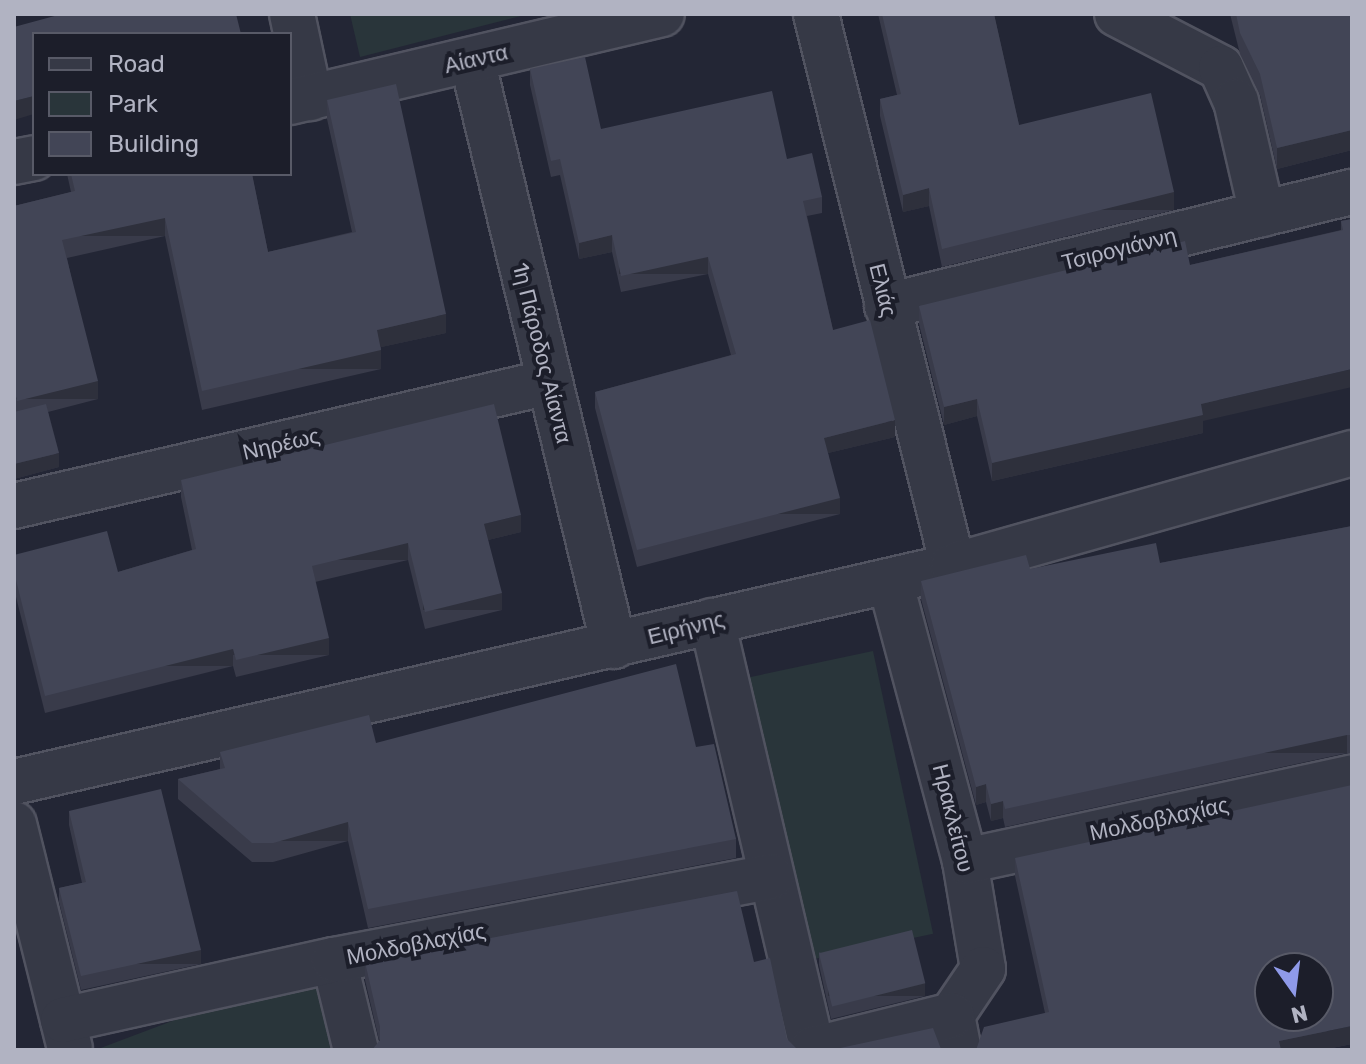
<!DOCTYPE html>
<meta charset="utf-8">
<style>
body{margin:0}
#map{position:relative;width:1366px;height:1064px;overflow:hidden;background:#232635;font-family:Rubik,sans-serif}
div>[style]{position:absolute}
.green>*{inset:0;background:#29353a;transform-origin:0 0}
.roads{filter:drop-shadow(2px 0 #515360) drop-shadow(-2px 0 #515360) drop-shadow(0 2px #515360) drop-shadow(0 -2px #515360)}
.minor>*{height:44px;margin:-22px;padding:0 22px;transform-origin:22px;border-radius:22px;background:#363946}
.wall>*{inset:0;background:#393b4a}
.shaded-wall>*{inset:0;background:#2e303c;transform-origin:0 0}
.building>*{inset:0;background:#424556;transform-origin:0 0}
span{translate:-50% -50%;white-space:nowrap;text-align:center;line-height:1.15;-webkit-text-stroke:8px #1c1e2a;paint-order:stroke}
.street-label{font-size:22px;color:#b1b3c2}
.frame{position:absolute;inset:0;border:16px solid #b1b3c2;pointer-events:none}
.legend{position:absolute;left:32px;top:32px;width:260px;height:144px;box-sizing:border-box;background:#1c1e2a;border:2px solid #585a67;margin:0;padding:10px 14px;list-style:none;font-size:24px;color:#b1b3c2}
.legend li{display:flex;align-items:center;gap:16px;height:40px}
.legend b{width:40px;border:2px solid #585a67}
.north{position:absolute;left:1254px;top:952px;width:80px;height:80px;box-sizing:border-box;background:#1c1e2a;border:2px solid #585a67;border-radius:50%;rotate:166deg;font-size:22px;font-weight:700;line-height:32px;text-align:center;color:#b1b3c2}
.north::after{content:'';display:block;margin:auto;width:28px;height:36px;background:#8f9ae9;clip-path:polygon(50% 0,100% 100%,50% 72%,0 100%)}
</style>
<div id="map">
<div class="green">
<i style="clip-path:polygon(350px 14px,529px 14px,360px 57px)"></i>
<i style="left:873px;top:651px;width:289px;height:136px;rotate:78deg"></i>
<i style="clip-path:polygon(334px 960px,356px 1050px,98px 1050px,98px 1049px)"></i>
</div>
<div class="roads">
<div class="minor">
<i style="left:292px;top:14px;width:86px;rotate:77.9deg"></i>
<i style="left:816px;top:14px;width:569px;rotate:76.06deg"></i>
<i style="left:1117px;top:14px;width:117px;rotate:27.4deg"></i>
<i style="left:1221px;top:68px;width:36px;rotate:66deg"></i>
<i style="left:1236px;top:101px;width:116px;rotate:77deg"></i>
<i style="left:472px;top:60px;width:603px;rotate:76.38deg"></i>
<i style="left:290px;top:102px;width:382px;rotate:-13.3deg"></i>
<i style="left:14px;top:162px;width:20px;rotate:-11deg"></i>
<i style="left:887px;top:306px;width:479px;rotate:-13.8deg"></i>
<i style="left:14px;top:506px;width:549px;rotate:-13.05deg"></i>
<i style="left:890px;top:581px;width:290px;rotate:75deg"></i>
<i style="left:965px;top:861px;width:109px;rotate:80.5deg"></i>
<i style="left:983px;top:969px;width:55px;rotate:124deg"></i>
<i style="left:952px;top:1015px;width:36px;rotate:79deg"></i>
<i style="left:712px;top:621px;width:441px;rotate:76.8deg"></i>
<i style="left:14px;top:782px;width:964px;rotate:-12.95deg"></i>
<i style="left:953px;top:566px;width:415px;rotate:-15.8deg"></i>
<i style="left:14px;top:824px;width:231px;rotate:76deg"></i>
<i style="left:965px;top:861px;width:396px;rotate:-12.2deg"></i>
<i style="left:334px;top:960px;width:93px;rotate:76.3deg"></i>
<i style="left:63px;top:1020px;width:278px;rotate:-12.5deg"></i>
<i style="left:334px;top:960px;width:445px;rotate:-10.8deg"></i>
<i style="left:811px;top:1050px;width:145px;rotate:-13.9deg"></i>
</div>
</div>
<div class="wall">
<i style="clip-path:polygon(878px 14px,994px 14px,1019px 125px,1174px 210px,942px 267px,929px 206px,903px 212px,880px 116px,880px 99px,897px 95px)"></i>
<i style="clip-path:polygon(1230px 14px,1352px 14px,1352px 150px,1277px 169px,1260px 95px,1240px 54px)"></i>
<i style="clip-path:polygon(530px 69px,601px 129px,787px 159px,822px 197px,822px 213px,807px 216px,833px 330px,895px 437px,828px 453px,840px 514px,637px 567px,595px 408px,595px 392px,731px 355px,708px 274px,621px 292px,612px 252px,579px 259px,560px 175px,551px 177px,530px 85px)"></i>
<i style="clip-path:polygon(327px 100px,446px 333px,381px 347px,381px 369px,202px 410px,165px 236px,67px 258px,98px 399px,48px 412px,59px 467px,14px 479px,14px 412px,16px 412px,14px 406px,14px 206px,71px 192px,67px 174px,252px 174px,268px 252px,352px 232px,327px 119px)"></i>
<i style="clip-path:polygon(1352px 219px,1203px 421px,1203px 433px,992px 481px,977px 416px,944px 425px,919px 324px,919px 306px,1190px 265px,1341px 230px,1341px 221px)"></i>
<i style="clip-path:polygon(181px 480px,521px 532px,488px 540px,502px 610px,425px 629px,408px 560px,315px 582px,329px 655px,236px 677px,233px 666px,45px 713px,14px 589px,14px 555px,118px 572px,192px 550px,181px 497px)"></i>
<i style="clip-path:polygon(1352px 526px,1352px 753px,1347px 753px,1005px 827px,1003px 818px,991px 821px,986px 802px,976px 805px,921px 599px,921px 581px,1030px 569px,1160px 563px)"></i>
<i style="clip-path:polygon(376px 743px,696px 747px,736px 839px,736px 858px,368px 928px,348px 841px,273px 862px,252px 862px,178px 799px,178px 779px,220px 769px,220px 752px)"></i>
<i style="clip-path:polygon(69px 811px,201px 964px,81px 990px,59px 902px,59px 888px,82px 883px,69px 825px)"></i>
<i style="clip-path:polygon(1015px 858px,1352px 1044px,1322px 1050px,976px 1050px,1045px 1013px,1015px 876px)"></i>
<i style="clip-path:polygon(737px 891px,379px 1040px,365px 980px,365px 962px)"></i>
<i style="clip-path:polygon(819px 952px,925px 996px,831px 1019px,819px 965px)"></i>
</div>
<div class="shaded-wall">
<i style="clip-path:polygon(34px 96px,34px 114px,14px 120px,14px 101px)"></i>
<i style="clip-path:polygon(1352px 130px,1352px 150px,1277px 169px,1277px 148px)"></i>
<i style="clip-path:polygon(929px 188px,929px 206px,903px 212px,903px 195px)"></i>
<i style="left:1174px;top:192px;width:18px;height:239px;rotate:90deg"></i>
<i style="left:165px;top:218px;width:18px;height:105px;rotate:90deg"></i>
<i style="clip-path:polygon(612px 235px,612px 252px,579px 259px,579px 243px)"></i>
<i style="left:708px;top:257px;width:17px;height:89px;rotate:90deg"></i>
<i style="clip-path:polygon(446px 314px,446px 333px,377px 348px,377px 330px)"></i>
<i style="left:381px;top:350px;width:19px;height:184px;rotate:90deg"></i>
<i style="clip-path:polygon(1352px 369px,1352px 387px,1203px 421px,1203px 433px,992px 481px,992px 463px,1201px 404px)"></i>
<i style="left:98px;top:381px;width:18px;height:83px;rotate:90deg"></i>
<i style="clip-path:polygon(977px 399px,977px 416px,944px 425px,944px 407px)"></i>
<i style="clip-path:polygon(895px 420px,895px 437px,824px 454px,824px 438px)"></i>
<i style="clip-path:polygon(59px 453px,59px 467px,14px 479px,14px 464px)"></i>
<i style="left:840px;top:498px;width:16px;height:210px;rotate:90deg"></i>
<i style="clip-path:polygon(521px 515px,521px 532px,484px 541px,484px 524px)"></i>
<i style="left:408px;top:543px;width:17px;height:99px;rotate:90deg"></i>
<i style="left:502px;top:593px;width:17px;height:79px;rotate:90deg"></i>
<i style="left:329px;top:638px;width:17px;height:96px;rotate:90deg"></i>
<i style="left:233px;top:649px;width:17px;height:194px;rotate:90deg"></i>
<i style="left:1347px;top:735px;width:18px;height:350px;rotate:90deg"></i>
<i style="clip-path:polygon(986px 784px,986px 802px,976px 805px,976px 787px)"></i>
<i style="clip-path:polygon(1003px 801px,1003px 818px,991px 821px,991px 804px)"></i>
<i style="left:348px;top:822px;width:19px;height:78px;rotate:90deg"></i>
<i style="left:201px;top:950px;width:14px;height:123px;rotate:90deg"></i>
<i style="left:925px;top:983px;width:13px;height:97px;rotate:90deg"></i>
<i style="clip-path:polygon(1352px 1026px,1352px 1044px,1322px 1050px,1279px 1050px,1279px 1041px)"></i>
</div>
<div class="building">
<i style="clip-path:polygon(62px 14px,236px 14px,241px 34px,34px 34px,34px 96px,14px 101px,14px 27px)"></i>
<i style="clip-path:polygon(882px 14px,994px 14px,1019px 125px,1151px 93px,1174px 192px,942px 249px,929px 188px,903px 195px,880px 99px,901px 94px)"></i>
<i style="clip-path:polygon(1236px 14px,1352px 14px,1352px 130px,1277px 148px,1260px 74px,1240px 33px)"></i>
<i style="clip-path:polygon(585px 57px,601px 129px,772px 91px,787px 159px,812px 153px,822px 197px,803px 201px,833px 330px,870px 320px,895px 420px,824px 438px,840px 498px,637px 550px,595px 392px,736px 354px,708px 257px,621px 276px,612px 235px,579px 243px,560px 159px,551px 161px,530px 69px)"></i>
<i style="clip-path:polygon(396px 84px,446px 314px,377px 330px,381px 350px,202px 391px,165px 218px,62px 240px,98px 381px,17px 401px,14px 387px,14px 206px,75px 191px,71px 174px,252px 174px,268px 252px,356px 232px,327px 100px)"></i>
<i style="clip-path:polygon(1352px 219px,1352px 369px,1201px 404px,1203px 415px,992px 463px,977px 399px,944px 407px,919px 306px,1185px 241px,1190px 265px,1343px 230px,1341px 221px)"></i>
<i style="clip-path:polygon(46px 404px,59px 453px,14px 464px,14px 412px)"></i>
<i style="clip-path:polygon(494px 404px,521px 515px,484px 524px,502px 593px,425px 612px,408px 543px,312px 566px,329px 638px,236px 660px,233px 649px,45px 696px,14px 572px,14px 555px,107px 531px,118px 572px,196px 549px,181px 480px)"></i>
<i style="clip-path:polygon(1352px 526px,1352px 735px,1347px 735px,1005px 809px,1003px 801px,991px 804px,986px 784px,976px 787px,921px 581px,1026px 555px,1030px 569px,1156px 543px,1160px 563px)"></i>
<i style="clip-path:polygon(676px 664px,696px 747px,714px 744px,736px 839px,368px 909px,348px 822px,273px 843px,252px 843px,178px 779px,225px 768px,220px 752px,369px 715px,376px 743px)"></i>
<i style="clip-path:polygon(evenodd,1352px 785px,1352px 1026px,1279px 1041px,1281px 1050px,976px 1050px,984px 1027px,1049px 1012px,1015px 858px,1352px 785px,1270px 968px,1318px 968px,1318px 1016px,1270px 1016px,1270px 968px)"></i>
<i style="clip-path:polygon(161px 789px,201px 950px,81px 976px,59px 888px,86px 882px,69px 811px)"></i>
<i style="clip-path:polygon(737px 891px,754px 962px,770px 958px,787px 1039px,798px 1050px,372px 1050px,380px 1040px,380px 1027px,365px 962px)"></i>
<i style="left:912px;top:930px;width:55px;height:96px;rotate:76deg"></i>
<i style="clip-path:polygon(933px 1028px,941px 1049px,943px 1050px,831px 1050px)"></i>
</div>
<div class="street-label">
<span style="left:476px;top:59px;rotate:-13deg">Αίαντα</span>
<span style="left:1119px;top:249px;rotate:-14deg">Τσιρογιάννη</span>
<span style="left:883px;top:290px;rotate:76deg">Ελιάς</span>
<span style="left:542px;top:353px;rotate:76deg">1η Πάροδος Αίαντα</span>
<span style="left:281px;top:444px;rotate:-13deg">Νηρέως</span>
<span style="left:686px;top:628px;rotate:-14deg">Ειρήνης</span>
<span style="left:953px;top:818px;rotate:76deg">Ηρακλείτου</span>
<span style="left:1159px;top:819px;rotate:-12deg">Μολδοβλαχίας</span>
<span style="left:416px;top:944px;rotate:-11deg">Μολδοβλαχίας</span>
</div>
<div class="frame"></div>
<ul class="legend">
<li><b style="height:10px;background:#363946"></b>Road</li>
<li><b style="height:22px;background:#29353a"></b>Park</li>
<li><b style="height:22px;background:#424556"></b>Building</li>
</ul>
<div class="north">N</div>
</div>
